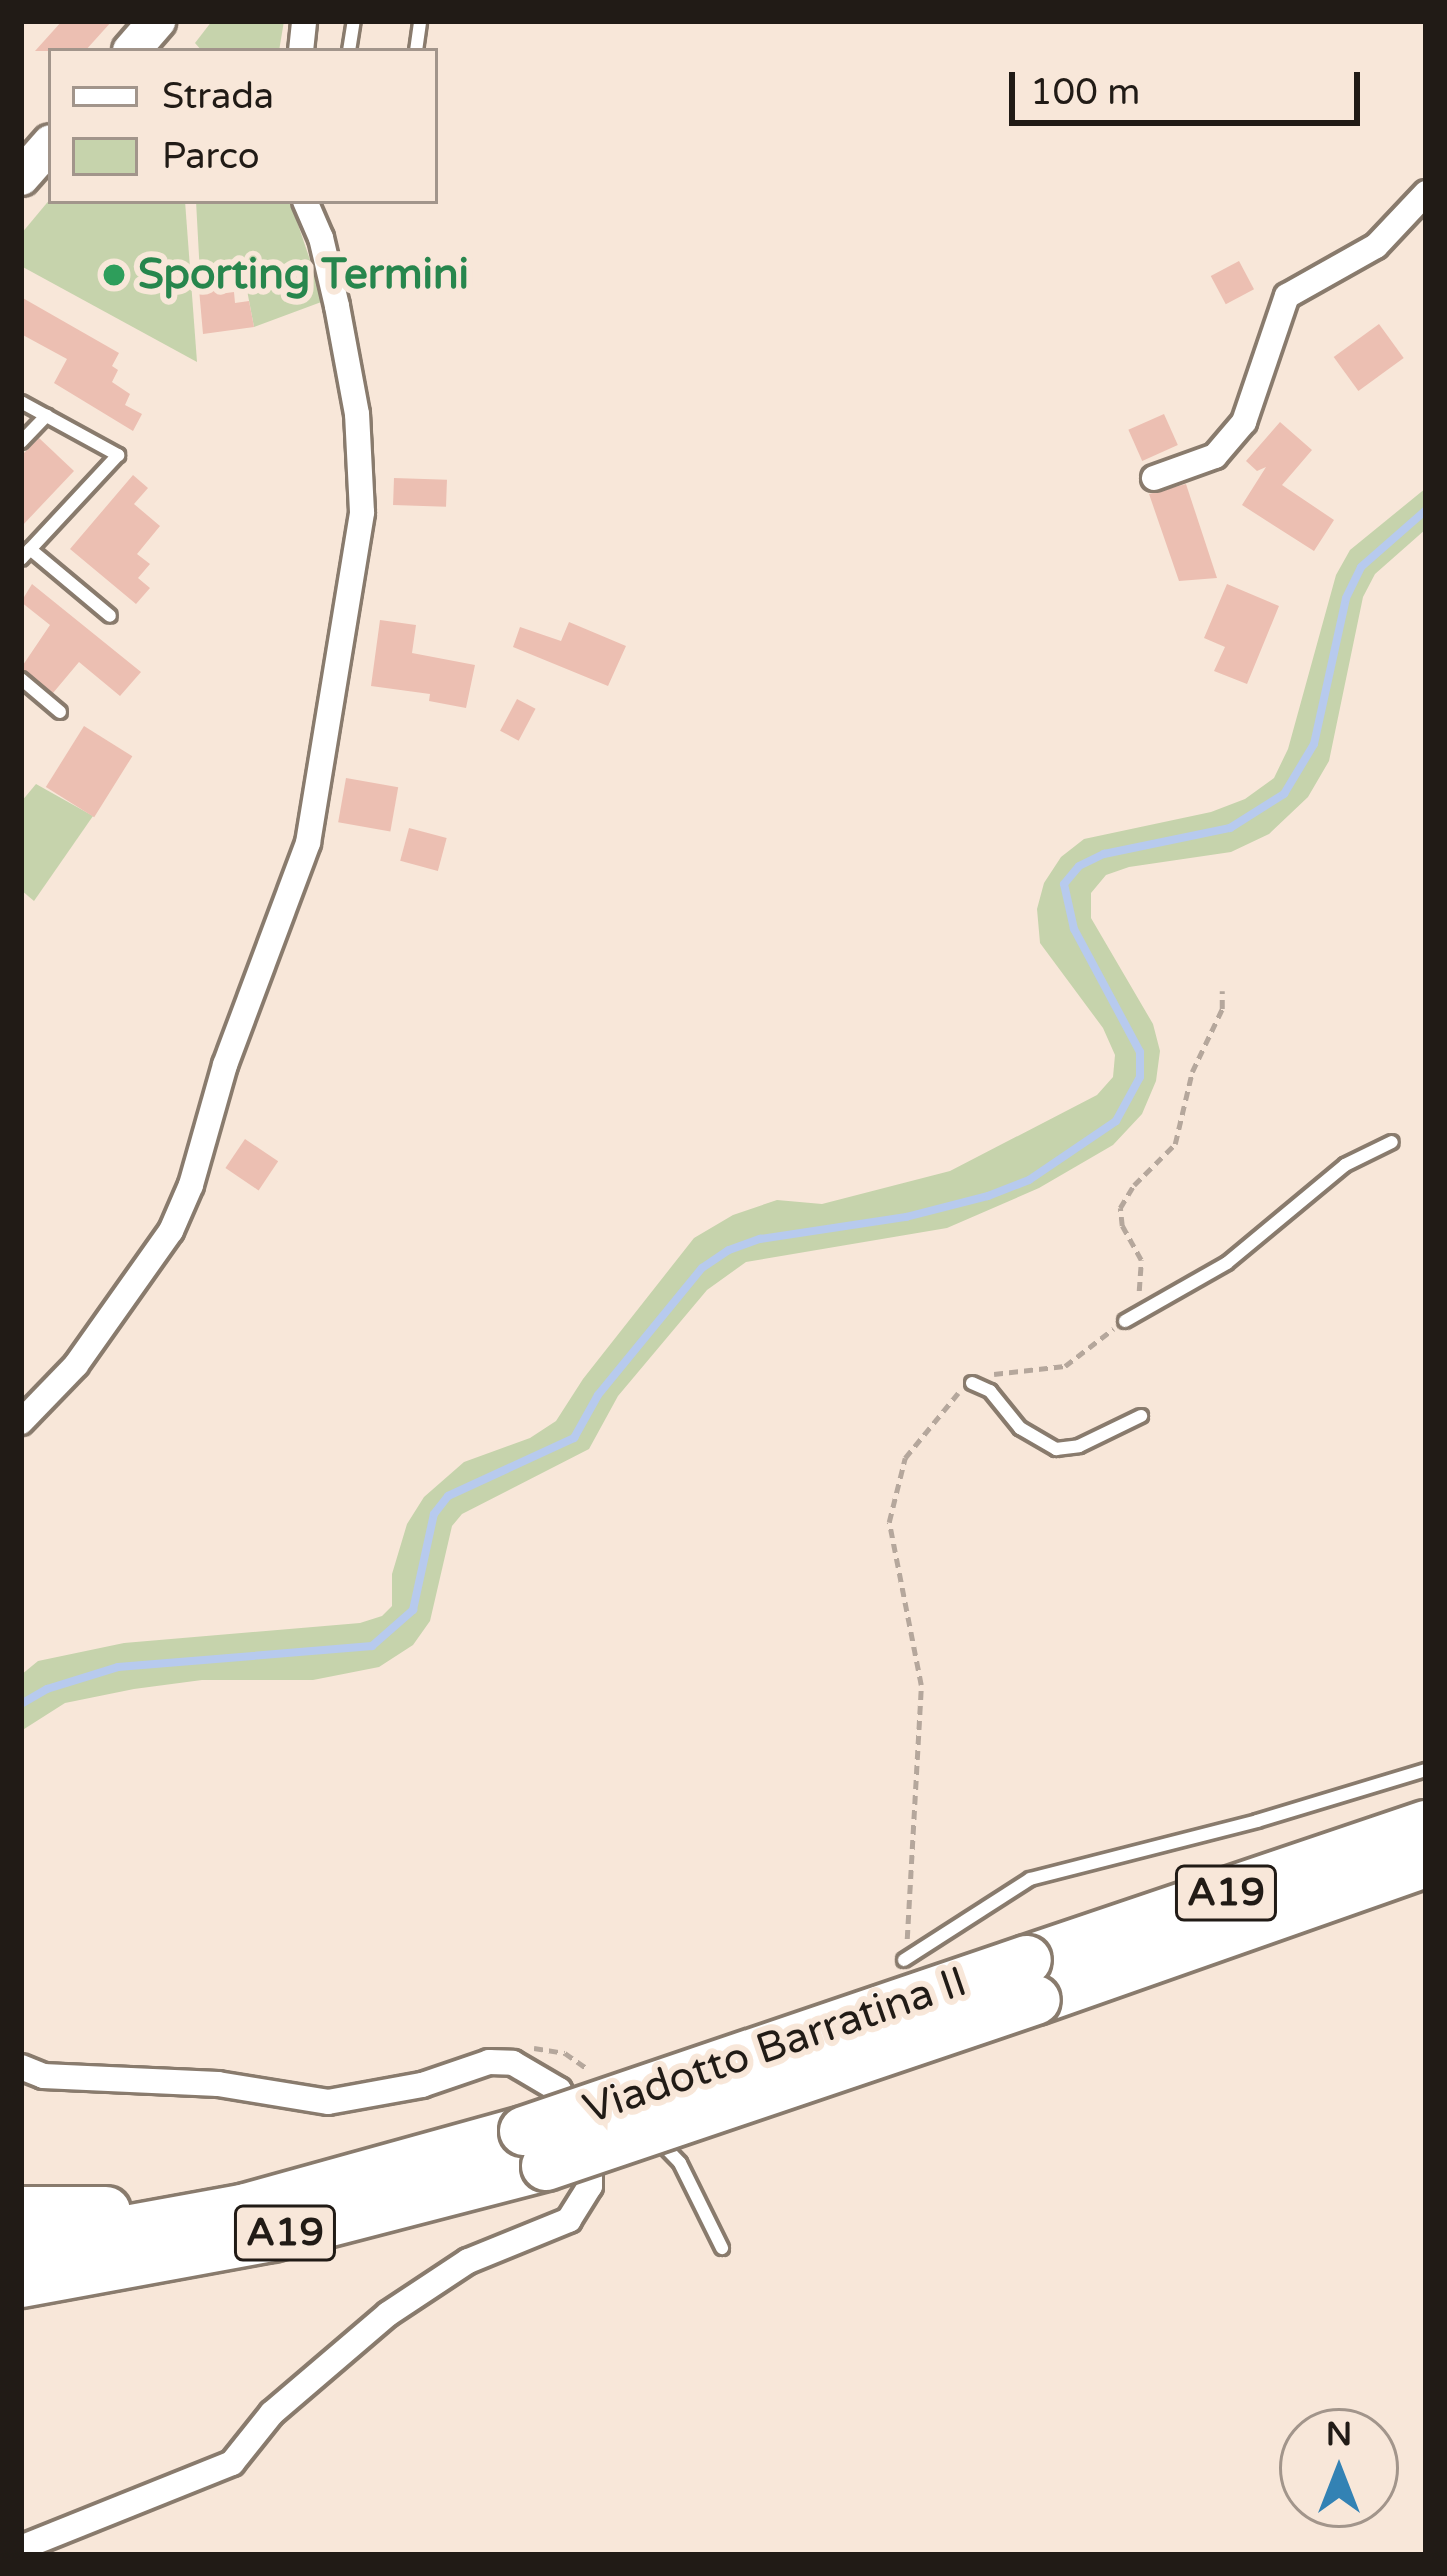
<!DOCTYPE html>
<style>
body{margin:0}
#map{position:relative;width:1447px;height:2576px;overflow:hidden;background:#f8e7d9;font-family:"Varela Round",sans-serif}
div>[style]{position:absolute}
.green>*{inset:0;background:#c6d3ac}
.stream>*{height:8px;margin:-4px;padding:0 4px;transform-origin:4px;border-radius:4px;background:#b7caee}
.building>*{inset:0;background:#ecbfb2;transform-origin:0 0}
.path>*{height:4.5px;margin-top:-2.25px;transform-origin:0;background:repeating-linear-gradient(90deg,#b5a79c 0 9px,transparent 0 15px)}
.roads{filter:drop-shadow(3px 0 #897b6d) drop-shadow(-3px 0 #897b6d) drop-shadow(0 3px #897b6d) drop-shadow(0 -3px #897b6d)}
.service>*{height:12px;margin:-6px;padding:0 6px;transform-origin:6px;border-radius:6px;background:#fff}
.minor>*{height:24px;margin:-12px;padding:0 12px;transform-origin:12px;border-radius:12px;background:#fff}
.secondary>*{height:36px;margin:-18px;padding:0 18px;transform-origin:18px;border-radius:18px;background:#fff}
.motorway>*{height:48px;margin:-24px;padding:0 24px;transform-origin:24px;border-radius:24px;background:#fff}
.bridges{filter:drop-shadow(3px 0 #897b6d) drop-shadow(-3px 0 #897b6d) drop-shadow(0 3px #897b6d) drop-shadow(0 -3px #897b6d)}
.motorway-bridge>*{height:48px;margin:-24px;padding:0 24px;transform-origin:24px;border-radius:24px;background:#fff}
.dots>*{width:33px;height:33px;translate:-50% -50%;box-sizing:border-box;border:6px solid #f8e7d9;border-radius:50%}
span{translate:-50% -50%;white-space:nowrap;text-align:center;line-height:1.15;-webkit-text-stroke:12px #f8e7d9;paint-order:stroke}
.shield-label span{padding:3px 9px;background:#f8e7d9;border:3px solid;border-radius:9px;-webkit-text-stroke-width:0}
.shield-label{font-size:39px;color:#211b16;font-weight:700}
.leisure-label{font-size:42px;color:#27864d;font-weight:700}
.left{translate:0 -50%;text-align:left}
.street-label{font-size:42px;color:#211b16}
.frame{position:absolute;inset:0;border:24px solid #211b16;pointer-events:none}
.legend{position:absolute;left:48px;top:48px;width:390px;height:156px;box-sizing:border-box;background:#f8e7d9;border:3px solid #a2958b;margin:0;padding:15px 21px;list-style:none;font-size:36px;color:#211b16}
.legend li{display:flex;align-items:center;gap:24px;height:60px}
.legend b{width:60px;border:3px solid #a2958b}
.north{position:absolute;left:1279px;top:2408px;width:120px;height:120px;box-sizing:border-box;background:#f8e7d9;border:3px solid #a2958b;border-radius:50%;rotate:0deg;font-size:33px;font-weight:700;line-height:48px;text-align:center;color:#211b16}
.north::after{content:'';display:block;margin:auto;width:42px;height:54px;background:#3382b4;clip-path:polygon(50% 0,100% 100%,50% 72%,0 100%)}
.scale{position:absolute;left:1009px;top:72px;width:351px;height:54px;box-sizing:border-box;border:6px solid #211b16;border-top:0;padding-left:15px;font-size:36px;line-height:42px;white-space:nowrap;color:#211b16;-webkit-text-stroke:9px #f8e7d9;paint-order:stroke}
</style>
<div id="map">
<div class="green">
<i style="clip-path:polygon(212px 21px,284px 21px,279px 51px,202px 51px,195px 43px)"></i>
<i style="clip-path:polygon(51px 198px,185px 201px,197px 362px,21px 266px,21px 234px)"></i>
<i style="clip-path:polygon(196px 201px,290px 201px,324px 301px,254px 327px,243px 269px,200px 275px)"></i>
<i style="clip-path:polygon(1426px 488px,1426px 529px,1375px 574px,1363px 597px,1329px 761px,1308px 797px,1269px 834px,1231px 852px,1129px 867px,1106px 875px,1091px 893px,1091px 918px,1153px 1024px,1160px 1051px,1156px 1081px,1142px 1114px,1113px 1145px,1039px 1188px,947px 1228px,746px 1262px,707px 1290px,618px 1396px,589px 1449px,462px 1514px,452px 1526px,430px 1621px,413px 1645px,379px 1667px,313px 1680px,202px 1680px,134px 1689px,65px 1703px,21px 1731px,21px 1675px,38px 1661px,124px 1643px,360px 1623px,382px 1616px,392px 1606px,392px 1574px,407px 1524px,424px 1497px,464px 1462px,530px 1438px,556px 1421px,583px 1379px,694px 1238px,733px 1215px,777px 1200px,822px 1204px,950px 1171px,1097px 1095px,1113px 1077px,1115px 1055px,1103px 1028px,1040px 943px,1037px 909px,1044px 883px,1061px 857px,1084px 839px,1211px 812px,1245px 799px,1274px 778px,1288px 749px,1336px 575px,1350px 550px)"></i>
<i style="clip-path:polygon(36px 784px,93px 816px,34px 901px,21px 890px,21px 802px)"></i>
</div>
<div class="stream">
<i style="left:21px;top:1704px;width:30px;rotate:-30deg"></i>
<i style="left:47px;top:1689px;width:74px;rotate:-17.2deg"></i>
<i style="left:118px;top:1667px;width:255px;rotate:-4.7deg"></i>
<i style="left:372px;top:1646px;width:55px;rotate:-41.3deg"></i>
<i style="left:413px;top:1610px;width:98px;rotate:-77.7deg"></i>
<i style="left:434px;top:1514px;width:23px;rotate:-52deg"></i>
<i style="left:448px;top:1496px;width:139px;rotate:-24.7deg"></i>
<i style="left:574px;top:1438px;width:49px;rotate:-60.8deg"></i>
<i style="left:598px;top:1395px;width:164px;rotate:-50.7deg"></i>
<i style="left:702px;top:1268px;width:32px;rotate:-34deg"></i>
<i style="left:729px;top:1250px;width:33px;rotate:-20deg"></i>
<i style="left:760px;top:1239px;width:148px;rotate:-8.6deg"></i>
<i style="left:906px;top:1217px;width:85px;rotate:-14.4deg"></i>
<i style="left:988px;top:1196px;width:44px;rotate:-21.3deg"></i>
<i style="left:1029px;top:1180px;width:105px;rotate:-34.1deg"></i>
<i style="left:1116px;top:1121px;width:50px;rotate:-61.4deg"></i>
<i style="left:1140px;top:1077px;width:25px;rotate:-90deg"></i>
<i style="left:1140px;top:1052px;width:140px;rotate:-118.2deg"></i>
<i style="left:1074px;top:929px;width:46px;rotate:-102.5deg"></i>
<i style="left:1064px;top:884px;width:23px;rotate:-50deg"></i>
<i style="left:1079px;top:866px;width:28px;rotate:-26deg"></i>
<i style="left:1104px;top:854px;width:129px;rotate:-11.7deg"></i>
<i style="left:1230px;top:828px;width:64px;rotate:-32.2deg"></i>
<i style="left:1284px;top:794px;width:58px;rotate:-59deg"></i>
<i style="left:1314px;top:744px;width:149px;rotate:-77.6deg"></i>
<i style="left:1346px;top:598px;width:34px;rotate:-64deg"></i>
<i style="left:1361px;top:567px;width:86px;rotate:-41.2deg"></i>
</div>
<div class="building">
<i style="clip-path:polygon(62px 21px,112px 21px,85px 51px,35px 51px)"></i>
<i style="left:1239px;top:261px;width:32px;height:32px;rotate:62deg"></i>
<i style="clip-path:polygon(218px 287px,219px 294px,234px 292px,235px 303px,249px 301px,254px 327px,203px 334px,199px 289px)"></i>
<i style="clip-path:polygon(21px 297px,119px 353px,112px 366px,118px 370px,112px 382px,130px 394px,125px 405px,142px 414px,133px 431px,54px 383px,67px 359px,21px 334px)"></i>
<i style="left:1379px;top:324px;width:42px;height:56px;rotate:54deg"></i>
<i style="left:1164px;top:414px;width:34px;height:39px;rotate:66deg"></i>
<i style="clip-path:polygon(1280px 422px,1312px 450px,1282px 485px,1334px 520px,1314px 551px,1242px 505px,1266px 467px,1257px 471px,1246px 461px)"></i>
<i style="clip-path:polygon(39px 438px,74px 471px,21px 527px,21px 456px)"></i>
<i style="clip-path:polygon(133px 475px,148px 488px,134px 504px,160px 526px,137px 554px,150px 564px,138px 578px,150px 588px,136px 604px,70px 549px)"></i>
<i style="left:394px;top:478px;width:53px;height:27px;rotate:2deg"></i>
<i style="clip-path:polygon(1186px 484px,1217px 578px,1179px 581px,1149px 494px)"></i>
<i style="clip-path:polygon(32px 584px,141px 672px,120px 696px,79px 662px,53px 693px,21px 668px,50px 625px,21px 602px)"></i>
<i style="clip-path:polygon(1227px 584px,1279px 606px,1247px 684px,1214px 671px,1225px 647px,1204px 638px)"></i>
<i style="clip-path:polygon(380px 620px,416px 625px,412px 653px,475px 665px,466px 708px,429px 701px,430px 694px,371px 686px)"></i>
<i style="clip-path:polygon(569px 622px,626px 646px,608px 686px,513px 647px,520px 627px,561px 641px)"></i>
<i style="left:517px;top:699px;width:21px;height:36px;rotate:28deg"></i>
<i style="left:84px;top:726px;width:57px;height:72px;rotate:32deg"></i>
<i style="left:346px;top:778px;width:53px;height:45px;rotate:10deg"></i>
<i style="left:409px;top:828px;width:39px;height:34px;rotate:15deg"></i>
<i style="left:245px;top:1139px;width:40px;height:35px;rotate:34deg"></i>
</div>
<div class="path">
<i style="left:1139px;top:1291px;width:31px;rotate:-86deg"></i>
<i style="left:1141px;top:1260px;width:39px;rotate:-119deg"></i>
<i style="left:1122px;top:1226px;width:18px;rotate:-96deg"></i>
<i style="left:1120px;top:1208px;width:27px;rotate:-59deg"></i>
<i style="left:1134px;top:1185px;width:58px;rotate:-45deg"></i>
<i style="left:1175px;top:1144px;width:74px;rotate:-76.7deg"></i>
<i style="left:1192px;top:1072px;width:70px;rotate:-64.5deg"></i>
<i style="left:1222px;top:1009px;width:18px;rotate:-90deg"></i>
<i style="left:994px;top:1374px;width:71px;rotate:-6.4deg"></i>
<i style="left:1065px;top:1366px;width:61px;rotate:-37.6deg"></i>
<i style="left:907px;top:1939px;width:254px;rotate:-86.8deg"></i>
<i style="left:921px;top:1685px;width:166px;rotate:-101.1deg"></i>
<i style="left:889px;top:1522px;width:66px;rotate:-76deg"></i>
<i style="left:905px;top:1458px;width:84px;rotate:-50.8deg"></i>
<i style="left:534px;top:2048px;width:31px;rotate:9deg"></i>
<i style="left:565px;top:2053px;width:29px;rotate:35deg"></i>
</div>
<div class="roads">
<div class="service">
<i style="left:349px;top:51px;width:30px;rotate:-81deg"></i>
<i style="left:416px;top:51px;width:30px;rotate:-82deg"></i>
<i style="left:21px;top:402px;width:111px;rotate:28.7deg"></i>
<i style="left:118px;top:455px;width:142px;rotate:133deg"></i>
<i style="left:21px;top:442px;width:37px;rotate:-46deg"></i>
<i style="left:30px;top:549px;width:104px;rotate:39.9deg"></i>
<i style="left:21px;top:679px;width:51px;rotate:40.2deg"></i>
<i style="left:1125px;top:1321px;width:117px;rotate:-29.6deg"></i>
<i style="left:1227px;top:1263px;width:153px;rotate:-39.7deg"></i>
<i style="left:1345px;top:1165px;width:52px;rotate:-26.1deg"></i>
<i style="left:972px;top:1383px;width:20px;rotate:24deg"></i>
<i style="left:990px;top:1391px;width:48px;rotate:51deg"></i>
<i style="left:1020px;top:1428px;width:42px;rotate:30.3deg"></i>
<i style="left:1056px;top:1449px;width:23px;rotate:-7deg"></i>
<i style="left:1079px;top:1446px;width:69px;rotate:-25.8deg"></i>
<i style="left:904px;top:1960px;width:150px;rotate:-32.7deg"></i>
<i style="left:1030px;top:1879px;width:234px;rotate:-14.3deg"></i>
<i style="left:1257px;top:1821px;width:177px;rotate:-16.8deg"></i>
<i style="left:659px;top:2141px;width:30px;rotate:46deg"></i>
<i style="left:680px;top:2163px;width:95px;rotate:63.7deg"></i>
</div>
<div class="minor">
<i style="left:301px;top:51px;width:30px;rotate:-84deg"></i>
<i style="left:1154px;top:478px;width:65px;rotate:-19.8deg"></i>
<i style="left:1215px;top:456px;width:45px;rotate:-49.5deg"></i>
<i style="left:1244px;top:422px;width:133px;rotate:-71.2deg"></i>
<i style="left:1287px;top:296px;width:102px;rotate:-29.3deg"></i>
<i style="left:1376px;top:246px;width:73px;rotate:-46.7deg"></i>
<i style="left:21px;top:1422px;width:79px;rotate:-46deg"></i>
<i style="left:76px;top:1365px;width:164px;rotate:-54.7deg"></i>
<i style="left:171px;top:1231px;width:50px;rotate:-66.5deg"></i>
<i style="left:191px;top:1185px;width:125px;rotate:-74.2deg"></i>
<i style="left:225px;top:1065px;width:237px;rotate:-69.5deg"></i>
<i style="left:308px;top:843px;width:335px;rotate:-80.7deg"></i>
<i style="left:362px;top:512px;width:98px;rotate:-92.9deg"></i>
<i style="left:357px;top:414px;width:110px;rotate:-100.5deg"></i>
<i style="left:337px;top:306px;width:70px;rotate:-103.2deg"></i>
<i style="left:321px;top:238px;width:40px;rotate:-113.4deg"></i>
<i style="left:21px;top:2067px;width:24px;rotate:22deg"></i>
<i style="left:43px;top:2076px;width:175px;rotate:2.6deg"></i>
<i style="left:218px;top:2084px;width:111px;rotate:9.3deg"></i>
<i style="left:328px;top:2102px;width:96px;rotate:-10.3deg"></i>
<i style="left:422px;top:2085px;width:71px;rotate:-18.9deg"></i>
<i style="left:489px;top:2062px;width:24px;rotate:2deg"></i>
<i style="left:513px;top:2063px;width:53px;rotate:30.4deg"></i>
<i style="left:559px;top:2090px;width:72px;rotate:64.5deg"></i>
<i style="left:590px;top:2155px;width:31px;rotate:90deg"></i>
<i style="left:590px;top:2186px;width:40px;rotate:122deg"></i>
<i style="left:569px;top:2220px;width:109px;rotate:157.9deg"></i>
<i style="left:468px;top:2261px;width:96px;rotate:146.5deg"></i>
<i style="left:388px;top:2314px;width:153px;rotate:139.5deg"></i>
<i style="left:272px;top:2413px;width:64px;rotate:128.7deg"></i>
<i style="left:232px;top:2463px;width:227px;rotate:158.1deg"></i>
</div>
<div class="secondary">
<i style="left:131px;top:51px;width:40px;rotate:-49deg"></i>
<i style="left:21px;top:177px;width:45px;rotate:-48.6deg"></i>
</div>
<div class="motorway">
<i style="left:1027px;top:1960px;width:421px;rotate:-18.7deg"></i>
<i style="left:1036px;top:2000px;width:413px;rotate:-19.4deg"></i>
<i style="left:21px;top:2211px;width:85px"></i>
<i style="left:21px;top:2249px;width:229px;rotate:-10.3deg"></i>
<i style="left:246px;top:2208px;width:288px;rotate:-15.5deg"></i>
<i style="left:21px;top:2283px;width:255px;rotate:-10.4deg"></i>
<i style="left:272px;top:2237px;width:283px;rotate:-14.5deg"></i>
</div>
</div>
<div class="bridges">
<div class="motorway-bridge">
<i style="left:524px;top:2131px;width:531px;rotate:-18.78deg"></i>
<i style="left:546px;top:2166px;width:517px;rotate:-18.72deg"></i>
</div>
</div>
<div class="dots">
<i style="left:114px;top:275px;background:#2e9e5b"></i>
</div>
<div class="shield-label">
<span style="left:1226px;top:1893px">A19</span>
<span style="left:285px;top:2233px">A19</span>
</div>
<div class="leisure-label">
<span class="left" style="left:138px;top:275px">Sporting Termini</span>
</div>
<div class="street-label">
<span style="left:775px;top:2046px;rotate:-19deg">Viadotto Barratina II</span>
</div>
<div class="frame"></div>
<ul class="legend">
<li><b style="height:15px;background:#fff"></b>Strada</li>
<li><b style="height:33px;background:#c6d3ac"></b>Parco</li>
</ul>
<div class="north">N</div>
<div class="scale">100 m</div>
</div>
